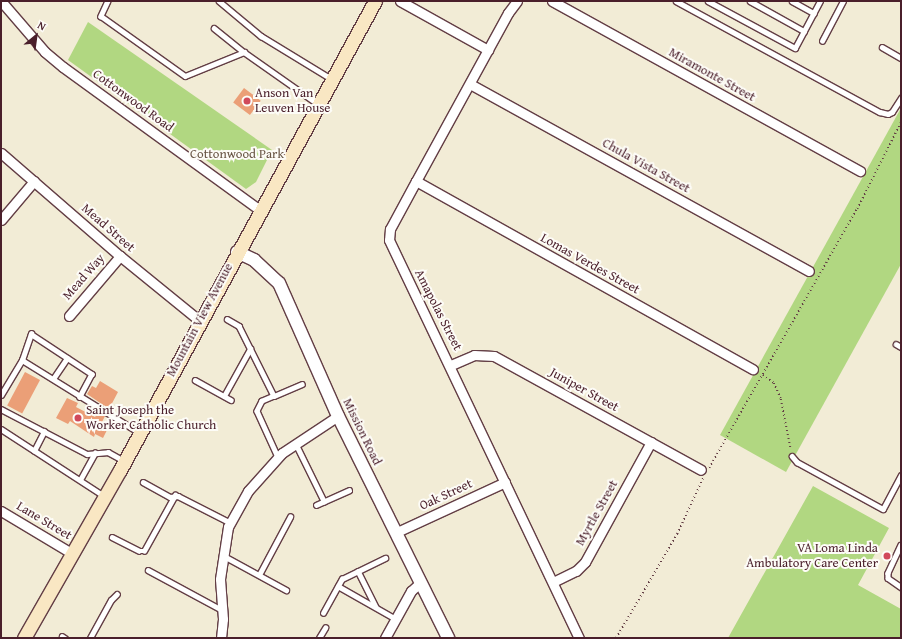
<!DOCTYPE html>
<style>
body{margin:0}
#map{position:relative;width:902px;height:639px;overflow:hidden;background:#f2ecd6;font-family:"Gentium Book Plus",serif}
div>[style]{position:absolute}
.green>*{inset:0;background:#b1d781}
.building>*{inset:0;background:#eb9f77;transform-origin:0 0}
.path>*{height:1.5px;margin-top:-0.75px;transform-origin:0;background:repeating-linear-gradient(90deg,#633e45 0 1px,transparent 0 4px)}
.roads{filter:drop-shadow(1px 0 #633e45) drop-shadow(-1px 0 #633e45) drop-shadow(0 1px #633e45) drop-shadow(0 -1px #633e45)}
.service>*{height:4.5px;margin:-2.25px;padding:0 2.25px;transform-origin:2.25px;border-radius:2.25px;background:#fff}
.minor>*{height:9px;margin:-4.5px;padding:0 4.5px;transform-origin:4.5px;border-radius:4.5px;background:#fff}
.tertiary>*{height:12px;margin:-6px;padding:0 6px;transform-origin:6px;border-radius:6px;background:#fff}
.secondary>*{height:13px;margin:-6.5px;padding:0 6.5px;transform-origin:6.5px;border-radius:6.5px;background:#f9e7c3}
.dots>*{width:11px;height:11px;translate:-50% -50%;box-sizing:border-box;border:2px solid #fdfcf7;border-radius:50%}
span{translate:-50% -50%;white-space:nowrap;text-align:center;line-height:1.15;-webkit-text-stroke:4px #fdfcf7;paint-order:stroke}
.street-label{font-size:13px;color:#4a1f2b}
.poi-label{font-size:13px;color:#4a1f2b}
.left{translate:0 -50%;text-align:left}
.right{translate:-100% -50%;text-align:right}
.park-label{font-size:13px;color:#695645}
.frame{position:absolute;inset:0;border:2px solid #4a1f2b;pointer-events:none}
.north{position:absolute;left:16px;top:16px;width:40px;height:40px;-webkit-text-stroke:3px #fdfcf7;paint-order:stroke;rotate:29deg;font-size:11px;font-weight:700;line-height:16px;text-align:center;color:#4a1f2b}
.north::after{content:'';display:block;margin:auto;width:14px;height:18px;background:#4a1f2b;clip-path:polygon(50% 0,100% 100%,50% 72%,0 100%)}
</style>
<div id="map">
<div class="green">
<i style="clip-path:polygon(88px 22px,272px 150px,256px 182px,246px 189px,68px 60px)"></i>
<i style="clip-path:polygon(901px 108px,901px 264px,786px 472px,720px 435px)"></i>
<i style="clip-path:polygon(813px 486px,889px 528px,858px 585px,901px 609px,901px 638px,728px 638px)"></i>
</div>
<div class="building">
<i style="left:244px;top:88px;width:21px;height:18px;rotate:37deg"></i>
<i style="left:25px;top:372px;width:17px;height:38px;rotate:28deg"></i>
<i style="clip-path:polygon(100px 381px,118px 392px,109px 409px,87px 394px,92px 386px,96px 388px)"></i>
<i style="clip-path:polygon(67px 398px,78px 403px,76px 407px,95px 417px,99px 412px,105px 416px,102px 422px,109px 426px,103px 438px,95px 434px,94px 437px,70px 421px,68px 424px,56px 418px)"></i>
</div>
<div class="path">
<i style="left:763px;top:375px;width:14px;rotate:36deg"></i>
<i style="left:774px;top:383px;width:17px;rotate:66deg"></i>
<i style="left:781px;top:399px;width:52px;rotate:78.9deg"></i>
<i style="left:709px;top:468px;width:298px;rotate:-60.3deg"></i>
<i style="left:857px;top:209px;width:97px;rotate:-63.2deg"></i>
<i style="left:616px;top:638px;width:121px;rotate:-59.6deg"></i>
<i style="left:677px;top:534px;width:62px;rotate:-65.1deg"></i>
</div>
<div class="roads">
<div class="service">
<i style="left:108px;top:1px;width:17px;rotate:115deg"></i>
<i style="left:101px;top:16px;width:103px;rotate:35.5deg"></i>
<i style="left:185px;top:76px;width:64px;rotate:-22.1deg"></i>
<i style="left:244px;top:52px;width:90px;rotate:35.1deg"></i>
<i style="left:219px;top:1px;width:55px;rotate:39.8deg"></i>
<i style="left:261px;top:36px;width:81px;rotate:31.3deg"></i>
<i style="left:676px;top:1px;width:232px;rotate:28.6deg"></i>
<i style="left:880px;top:112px;width:8px;rotate:14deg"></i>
<i style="left:888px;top:114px;width:4px;rotate:-27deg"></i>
<i style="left:892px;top:112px;width:17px;rotate:-57deg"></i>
<i style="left:708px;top:1px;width:99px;rotate:28.4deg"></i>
<i style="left:795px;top:48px;width:53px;rotate:-62deg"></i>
<i style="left:750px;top:1px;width:62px;rotate:29.1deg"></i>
<i style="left:792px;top:1px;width:25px;rotate:29deg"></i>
<i style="left:214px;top:28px;width:38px;rotate:39deg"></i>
<i style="left:822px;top:41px;width:45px;rotate:-62.3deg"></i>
<i style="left:882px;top:47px;width:22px;rotate:30deg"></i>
<i style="left:227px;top:319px;width:14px;rotate:30deg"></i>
<i style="left:239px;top:326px;width:78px;rotate:63.4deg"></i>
<i style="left:274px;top:396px;width:13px;rotate:157deg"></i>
<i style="left:262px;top:401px;width:11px;rotate:117deg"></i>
<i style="left:257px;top:411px;width:51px;rotate:65.5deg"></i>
<i style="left:896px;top:344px;width:6px;rotate:31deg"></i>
<i style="left:22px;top:360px;width:28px;rotate:-71deg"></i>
<i style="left:31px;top:334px;width:73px;rotate:33.3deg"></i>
<i style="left:92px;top:374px;width:26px;rotate:118deg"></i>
<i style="left:53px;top:379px;width:25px;rotate:-56deg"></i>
<i style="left:195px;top:380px;width:41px;rotate:29.1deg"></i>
<i style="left:1px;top:395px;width:41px;rotate:-59deg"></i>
<i style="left:22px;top:360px;width:139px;rotate:31.7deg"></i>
<i style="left:224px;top:396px;width:54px;rotate:-61deg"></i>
<i style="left:274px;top:396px;width:30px;rotate:-23deg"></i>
<i style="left:1px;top:409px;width:97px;rotate:27.6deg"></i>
<i style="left:87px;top:454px;width:21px;rotate:-5deg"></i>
<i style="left:108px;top:452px;width:18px;rotate:29deg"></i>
<i style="left:1px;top:429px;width:123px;rotate:33deg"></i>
<i style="left:296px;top:444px;width:64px;rotate:63.8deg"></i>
<i style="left:34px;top:451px;width:22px;rotate:-63deg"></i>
<i style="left:792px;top:456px;width:8px;rotate:50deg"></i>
<i style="left:797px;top:462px;width:98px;rotate:28.7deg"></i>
<i style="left:883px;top:509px;width:38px;rotate:-62deg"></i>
<i style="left:80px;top:480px;width:31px;rotate:-61deg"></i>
<i style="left:143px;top:482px;width:31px;rotate:29deg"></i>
<i style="left:170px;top:497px;width:8px;rotate:-7deg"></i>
<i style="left:178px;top:496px;width:59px;rotate:27deg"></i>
<i style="left:316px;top:505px;width:36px;rotate:-24deg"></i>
<i style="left:112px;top:537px;width:30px;rotate:27deg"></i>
<i style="left:139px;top:551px;width:5px"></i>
<i style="left:144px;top:551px;width:64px;rotate:-61deg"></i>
<i style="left:901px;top:545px;width:31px;rotate:115deg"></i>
<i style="left:888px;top:573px;width:5px;rotate:90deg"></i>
<i style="left:888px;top:578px;width:16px;rotate:35deg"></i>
<i style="left:224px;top:556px;width:71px;rotate:28.7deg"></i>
<i style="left:148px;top:570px;width:84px;rotate:28.4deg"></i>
<i style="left:358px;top:571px;width:40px;rotate:63.4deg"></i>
<i style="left:259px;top:575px;width:66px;rotate:-61.9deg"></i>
<i style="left:338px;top:586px;width:67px;rotate:29.6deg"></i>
<i style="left:323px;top:613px;width:39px;rotate:-61deg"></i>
<i style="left:342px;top:579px;width:48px;rotate:-26deg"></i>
<i style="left:62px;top:636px;width:4px;rotate:34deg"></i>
<i style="left:90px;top:638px;width:43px;rotate:-61.1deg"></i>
<i style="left:111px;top:600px;width:8px;rotate:-45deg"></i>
<i style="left:319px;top:638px;width:12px;rotate:-59deg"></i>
</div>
<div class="minor">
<i style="left:1px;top:1px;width:67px;rotate:49.2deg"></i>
<i style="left:45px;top:52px;width:23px;rotate:40deg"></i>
<i style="left:63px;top:67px;width:243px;rotate:36deg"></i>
<i style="left:400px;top:1px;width:101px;rotate:29.1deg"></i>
<i style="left:517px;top:1px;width:15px;rotate:127deg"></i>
<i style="left:508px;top:13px;width:192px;rotate:118.7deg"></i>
<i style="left:416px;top:181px;width:55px;rotate:118.4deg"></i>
<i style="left:390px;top:229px;width:11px;rotate:95deg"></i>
<i style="left:389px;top:240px;width:441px;rotate:64.5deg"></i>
<i style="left:552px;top:1px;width:352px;rotate:28.9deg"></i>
<i style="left:470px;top:84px;width:387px;rotate:28.9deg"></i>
<i style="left:1px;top:153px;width:157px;rotate:40.9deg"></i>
<i style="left:120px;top:256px;width:103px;rotate:39.1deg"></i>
<i style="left:416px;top:181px;width:386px;rotate:29.2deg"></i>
<i style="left:1px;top:220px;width:51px;rotate:-49.8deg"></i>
<i style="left:69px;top:316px;width:79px;rotate:-49.6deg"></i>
<i style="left:451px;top:365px;width:25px;rotate:-23deg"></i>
<i style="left:474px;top:355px;width:20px;rotate:3deg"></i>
<i style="left:494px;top:356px;width:236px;rotate:28.8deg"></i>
<i style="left:1px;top:511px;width:84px;rotate:30.8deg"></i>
<i style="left:397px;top:532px;width:119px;rotate:-24.8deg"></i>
<i style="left:553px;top:582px;width:25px;rotate:-26deg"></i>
<i style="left:576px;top:571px;width:13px;rotate:-45deg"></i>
<i style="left:585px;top:562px;width:137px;rotate:-61.2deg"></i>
<i style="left:221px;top:638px;width:19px;rotate:-84deg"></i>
<i style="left:223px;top:619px;width:40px;rotate:-94.3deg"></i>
<i style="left:220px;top:579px;width:53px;rotate:-81.3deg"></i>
<i style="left:228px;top:527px;width:41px;rotate:-60.9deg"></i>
<i style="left:248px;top:491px;width:51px;rotate:-48.2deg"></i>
<i style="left:282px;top:453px;width:67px;rotate:-33.5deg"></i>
<i style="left:385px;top:638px;width:54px;rotate:-61deg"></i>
<i style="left:411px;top:591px;width:13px;rotate:-42deg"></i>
</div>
<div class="tertiary">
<i style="left:237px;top:252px;width:19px;rotate:25deg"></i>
<i style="left:254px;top:260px;width:34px;rotate:43deg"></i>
<i style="left:279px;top:283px;width:145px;rotate:66.1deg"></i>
<i style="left:338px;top:416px;width:248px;rotate:63.6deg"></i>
</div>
<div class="secondary">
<i style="left:24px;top:638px;width:193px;rotate:-60.3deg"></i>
<i style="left:120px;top:470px;width:534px;rotate:-61.47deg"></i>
</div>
</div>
<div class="dots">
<i style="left:247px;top:101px;background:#d1495b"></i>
<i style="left:78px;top:418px;background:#d1495b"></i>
<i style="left:887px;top:556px;background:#d1495b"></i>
</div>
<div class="street-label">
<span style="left:712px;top:75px;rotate:29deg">Miramonte Street</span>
<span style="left:133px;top:101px;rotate:36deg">Cottonwood Road</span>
<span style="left:646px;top:166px;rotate:29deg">Chula Vista Street</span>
<span style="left:108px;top:228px;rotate:41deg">Mead Street</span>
<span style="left:590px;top:264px;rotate:29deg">Lomas Verdes Street</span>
<span style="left:84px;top:277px;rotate:-49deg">Mead Way</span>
<span style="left:438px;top:310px;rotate:63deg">Amapolas Street</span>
<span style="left:200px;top:320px;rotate:-62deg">Mountain View Avenue</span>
<span style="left:584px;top:390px;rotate:29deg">Juniper Street</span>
<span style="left:362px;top:432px;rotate:64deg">Mission Road</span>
<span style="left:446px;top:495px;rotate:-25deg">Oak Street</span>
<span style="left:597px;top:513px;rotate:-61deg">Myrtle Street</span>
<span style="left:44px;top:521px;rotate:31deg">Lane Street</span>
</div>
<div class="poi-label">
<span class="left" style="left:255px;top:101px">Anson Van<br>Leuven House</span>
<span class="left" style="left:86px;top:418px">Saint Joseph the<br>Worker Catholic Church</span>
<span class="right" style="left:878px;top:556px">VA Loma Linda<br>Ambulatory Care Center</span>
</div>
<div class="park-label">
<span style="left:237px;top:154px">Cottonwood Park</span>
</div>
<div class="frame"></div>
<div class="north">N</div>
</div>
